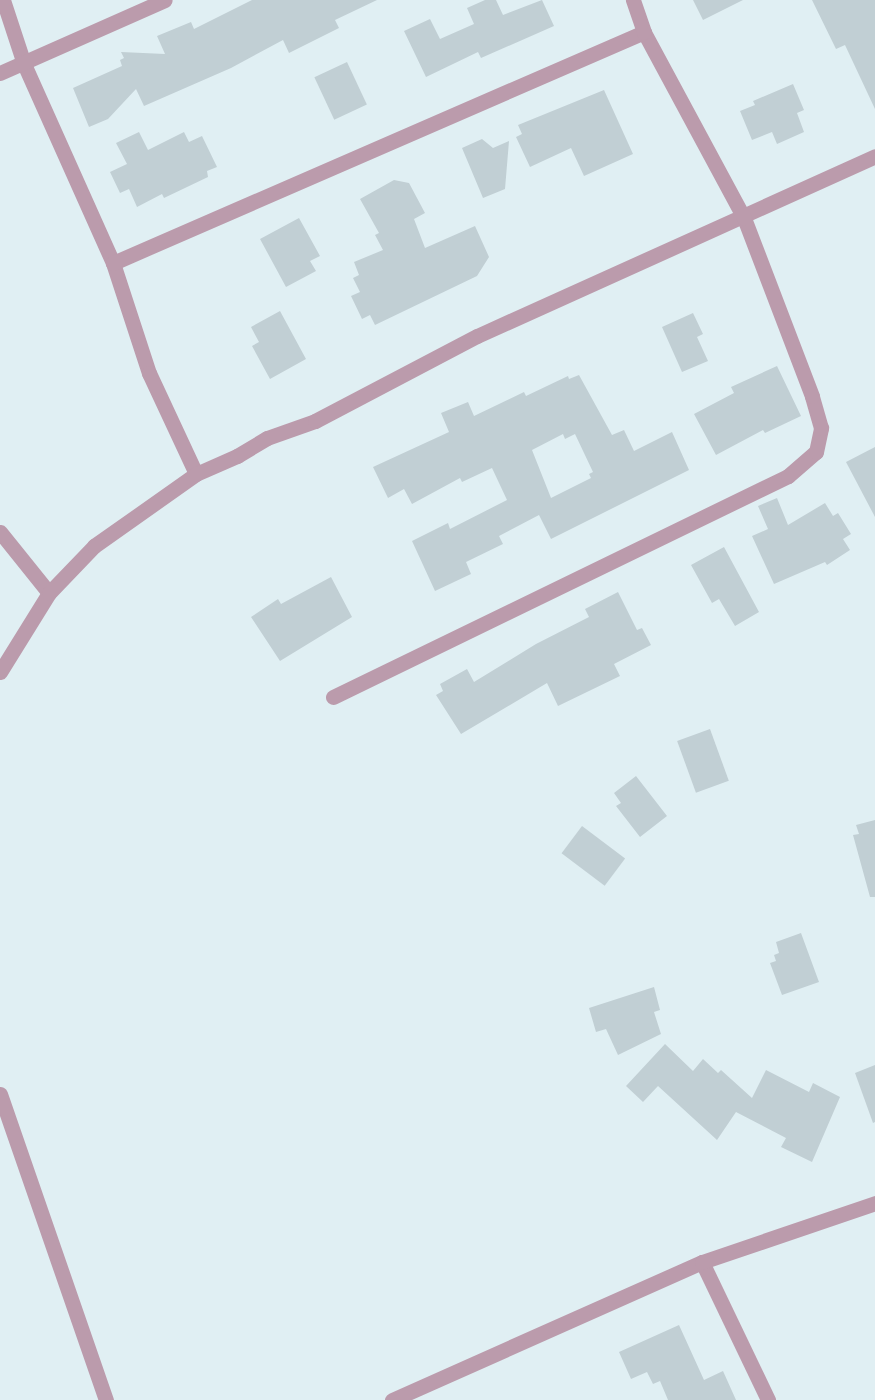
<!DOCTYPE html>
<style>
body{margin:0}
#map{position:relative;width:875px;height:1400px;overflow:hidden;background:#e0eff3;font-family:Jost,sans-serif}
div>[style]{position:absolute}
.building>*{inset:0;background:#c1cfd4;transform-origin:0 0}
.minor>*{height:15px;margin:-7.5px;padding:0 7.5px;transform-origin:7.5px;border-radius:7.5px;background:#bb9bac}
span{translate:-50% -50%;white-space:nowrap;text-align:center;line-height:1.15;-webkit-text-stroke:4px #effbff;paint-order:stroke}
</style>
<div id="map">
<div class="building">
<i style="clip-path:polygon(252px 0,377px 0,335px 20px,339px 28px,289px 53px,283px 40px,231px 68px,144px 106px,136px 89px,108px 119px,89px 127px,73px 88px,122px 66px,120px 60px,124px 58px,121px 52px,165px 54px,157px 36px,191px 22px,194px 29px)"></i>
<i style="clip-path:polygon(485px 0,496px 0,503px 15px,542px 0,554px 26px,481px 58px,478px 52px,426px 77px,404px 31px,430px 19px,440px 39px,474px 24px,467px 8px)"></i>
<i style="clip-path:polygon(693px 0,743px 0,703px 20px)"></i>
<i style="clip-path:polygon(812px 0,875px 0,875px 109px,845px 45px,836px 49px)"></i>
<i style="left:347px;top:62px;width:47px;height:36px;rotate:65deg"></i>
<i style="clip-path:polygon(793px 84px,804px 110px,797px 113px,804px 132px,777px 144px,772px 132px,752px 140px,740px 111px,755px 105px,753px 101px)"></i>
<i style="clip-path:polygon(604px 90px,633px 154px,584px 176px,571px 148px,530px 167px,516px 137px,522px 134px,518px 125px)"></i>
<i style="clip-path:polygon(139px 132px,148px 150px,184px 132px,189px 142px,202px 136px,217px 167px,207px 171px,208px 177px,164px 198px,162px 194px,137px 207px,129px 189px,120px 193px,110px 172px,127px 164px,116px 143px)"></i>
<i style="clip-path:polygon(482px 139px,493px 148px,509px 141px,505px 189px,483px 198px,462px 148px)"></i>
<i style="clip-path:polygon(394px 180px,409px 183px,425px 213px,414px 219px,425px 248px,475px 226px,489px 257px,477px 276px,375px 325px,370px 315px,362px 319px,351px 296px,360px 292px,353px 278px,359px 275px,354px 262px,383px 250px,375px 235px,379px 233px,360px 199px)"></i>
<i style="clip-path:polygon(299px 218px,320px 256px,310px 261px,316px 271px,286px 287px,260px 239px)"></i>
<i style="clip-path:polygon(280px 311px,306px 359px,270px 379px,252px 346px,259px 342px,251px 327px)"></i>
<i style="clip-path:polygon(693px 313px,703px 334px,697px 337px,708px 361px,682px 372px,662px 327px)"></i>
<i style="clip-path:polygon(777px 366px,801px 416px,765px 433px,763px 430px,716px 455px,694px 414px,734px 393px,731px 387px)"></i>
<i style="clip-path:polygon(evenodd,579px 375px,612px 435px,624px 430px,634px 451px,672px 432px,689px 470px,551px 539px,539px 515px,499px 536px,503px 544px,466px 562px,471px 574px,435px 591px,412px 541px,448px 523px,450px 529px,507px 500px,492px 468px,462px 482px,460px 478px,412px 504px,404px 489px,388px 498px,373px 467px,449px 432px,441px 413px,468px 402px,474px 416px,524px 392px,526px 396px,568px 376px,569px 379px,579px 375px,563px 434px,565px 439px,575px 434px,593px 472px,589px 474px,591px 478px,551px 498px,532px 450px,563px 434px)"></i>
<i style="clip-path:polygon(875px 447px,875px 517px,846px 462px)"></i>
<i style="clip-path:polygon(777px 498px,788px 525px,825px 503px,833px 516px,838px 513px,851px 534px,843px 539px,850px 550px,827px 565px,825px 562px,774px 584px,752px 536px,768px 529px,758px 506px)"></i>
<i style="clip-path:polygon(724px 547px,759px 612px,735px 626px,719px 599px,712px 603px,691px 565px)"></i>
<i style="clip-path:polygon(331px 577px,352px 617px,280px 661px,251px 617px,278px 599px,281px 604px)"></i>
<i style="clip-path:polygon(618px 592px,637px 630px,642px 628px,651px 645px,614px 664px,620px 676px,558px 706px,547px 683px,461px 734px,436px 695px,443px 691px,440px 684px,467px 669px,474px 682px,536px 644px,589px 617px,585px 609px)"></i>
<i style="left:710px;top:729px;width:55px;height:35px;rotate:70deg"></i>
<i style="clip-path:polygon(636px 776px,667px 816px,640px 837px,616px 806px,621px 803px,614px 793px)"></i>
<i style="clip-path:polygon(875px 820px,875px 897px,870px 897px,853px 835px,859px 834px,856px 825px)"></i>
<i style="left:582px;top:826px;width:54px;height:34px;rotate:37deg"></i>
<i style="clip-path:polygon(801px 933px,819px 982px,782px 995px,770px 963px,776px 961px,774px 955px,779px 953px,776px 942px)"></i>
<i style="clip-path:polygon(654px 987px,660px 1010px,654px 1012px,661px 1034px,618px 1055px,606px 1029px,596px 1032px,589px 1008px)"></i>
<i style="clip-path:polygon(665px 1044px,693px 1071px,703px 1059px,718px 1073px,721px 1070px,752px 1098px,766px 1070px,809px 1092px,813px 1083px,840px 1097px,812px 1162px,781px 1147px,786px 1138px,736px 1112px,717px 1140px,658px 1086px,643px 1102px,626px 1086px)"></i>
<i style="clip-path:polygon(875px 1065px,875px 1122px,873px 1123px,855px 1073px)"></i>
<i style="clip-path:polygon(679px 1325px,704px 1380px,723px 1371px,736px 1400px,668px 1400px,660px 1381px,653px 1384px,647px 1372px,631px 1379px,619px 1352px)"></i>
</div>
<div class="minor">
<i style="left:3px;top:0;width:67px;rotate:71.8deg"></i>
<i style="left:24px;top:64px;width:218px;rotate:65.9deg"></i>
<i style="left:113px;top:263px;width:116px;rotate:71.9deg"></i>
<i style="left:149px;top:373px;width:111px;rotate:65deg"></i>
<i style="left:0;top:73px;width:180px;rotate:-23.9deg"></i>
<i style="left:113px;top:263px;width:579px;rotate:-23.51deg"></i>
<i style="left:0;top:532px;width:78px;rotate:51.2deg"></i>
<i style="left:0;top:672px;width:93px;rotate:-58.2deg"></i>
<i style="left:49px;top:593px;width:65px;rotate:-46.2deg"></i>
<i style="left:94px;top:546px;width:125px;rotate:-35.2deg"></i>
<i style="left:196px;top:474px;width:45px;rotate:-23.7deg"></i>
<i style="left:237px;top:456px;width:35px;rotate:-31deg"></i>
<i style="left:267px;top:438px;width:51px;rotate:-19.5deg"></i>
<i style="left:315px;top:421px;width:183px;rotate:-27.7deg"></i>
<i style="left:477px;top:336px;width:437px;rotate:-24.3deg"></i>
<i style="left:333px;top:697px;width:506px;rotate:-25.91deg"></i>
<i style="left:788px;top:476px;width:37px;rotate:-41deg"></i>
<i style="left:816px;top:452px;width:25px;rotate:-78deg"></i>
<i style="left:821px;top:428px;width:33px;rotate:-106deg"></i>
<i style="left:812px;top:396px;width:191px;rotate:-110.9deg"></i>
<i style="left:744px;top:218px;width:211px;rotate:-118.3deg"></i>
<i style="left:644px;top:32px;width:34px;rotate:-109deg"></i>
<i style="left:0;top:1094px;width:324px;rotate:70.9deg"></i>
<i style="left:702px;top:1262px;width:153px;rotate:64.4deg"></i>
<i style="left:392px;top:1400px;width:339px;rotate:-24deg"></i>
<i style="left:702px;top:1262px;width:183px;rotate:-18.8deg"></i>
</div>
</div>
